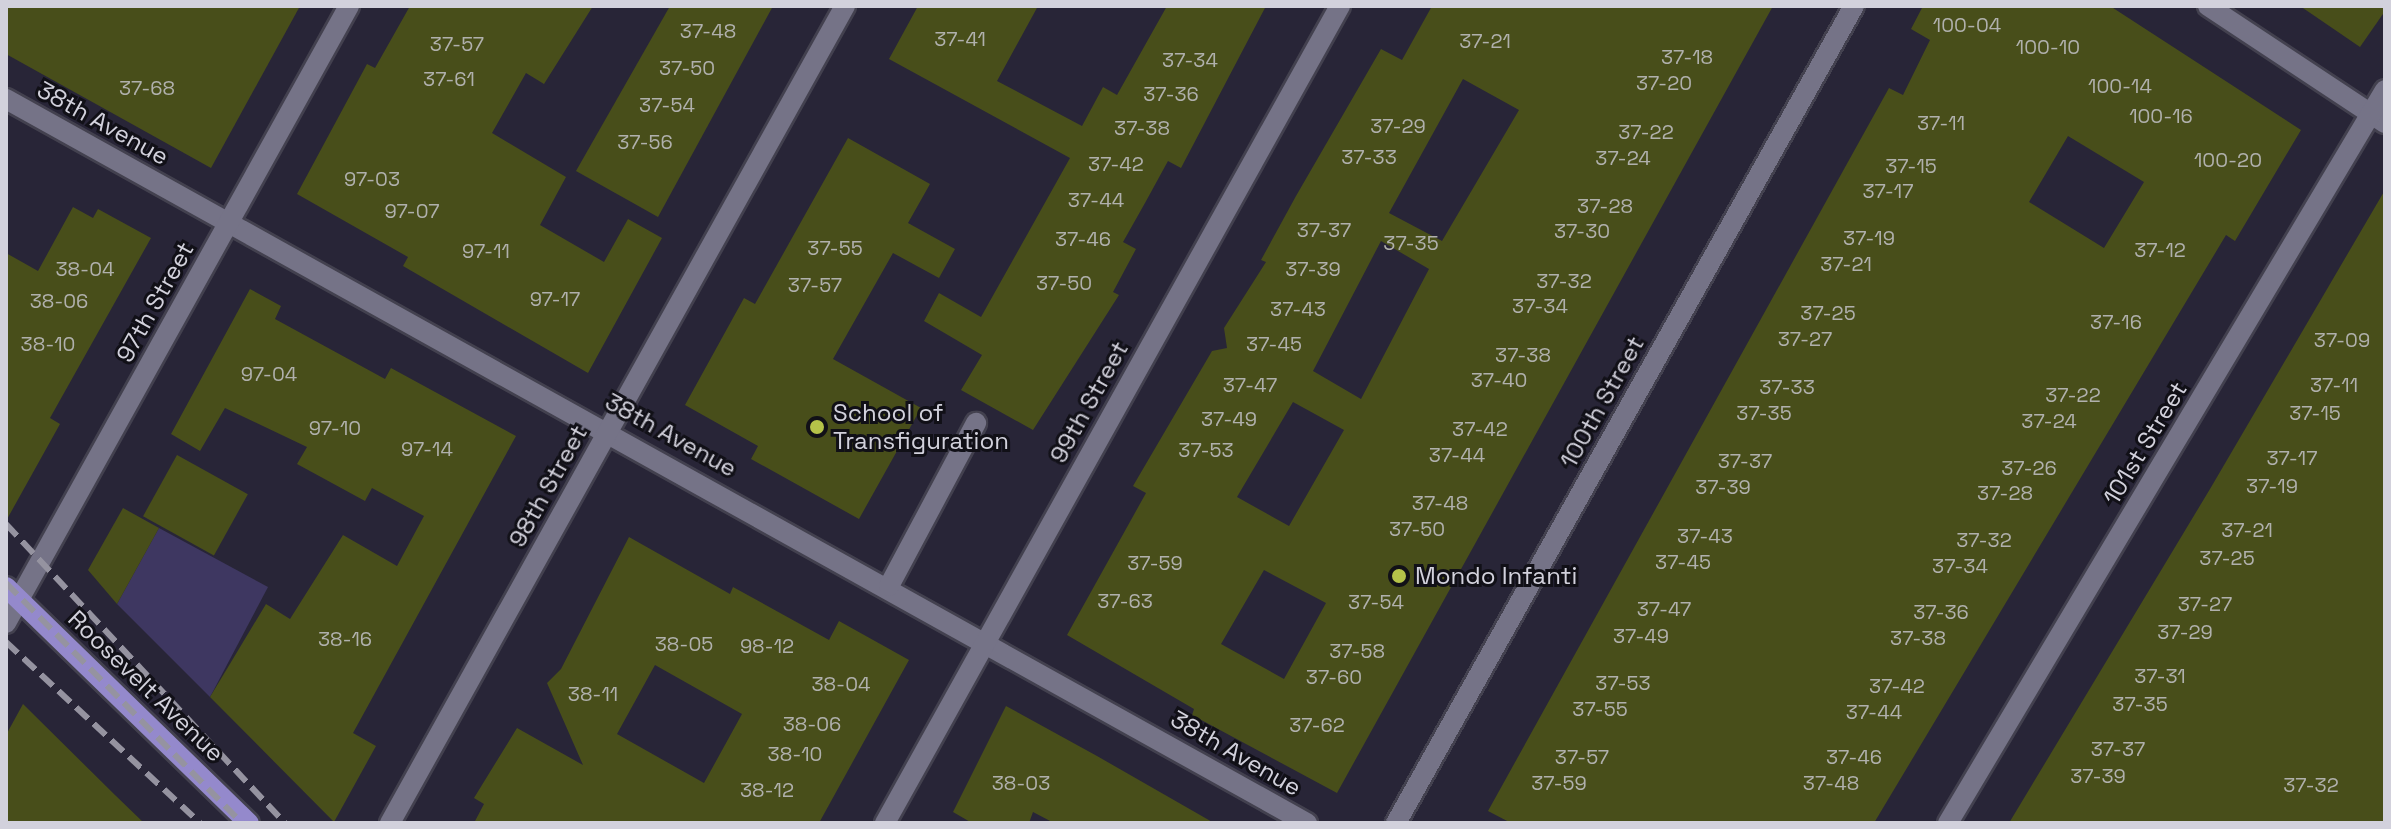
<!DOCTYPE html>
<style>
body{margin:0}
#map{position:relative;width:2391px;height:829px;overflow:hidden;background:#282537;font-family:"Space Grotesk",sans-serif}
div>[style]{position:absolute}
.green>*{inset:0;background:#3e3761}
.building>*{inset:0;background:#484e1a;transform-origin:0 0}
.roads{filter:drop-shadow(2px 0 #43414f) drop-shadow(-2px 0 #43414f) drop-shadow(0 2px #43414f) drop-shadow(0 -2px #43414f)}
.minor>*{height:20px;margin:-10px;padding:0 10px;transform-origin:10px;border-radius:10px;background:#757387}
.major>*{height:20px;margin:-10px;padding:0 10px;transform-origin:10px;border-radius:10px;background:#9489cc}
.rail>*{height:6px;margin-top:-3px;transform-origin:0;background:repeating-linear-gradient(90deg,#9593a0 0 16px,transparent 0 24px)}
.dots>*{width:22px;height:22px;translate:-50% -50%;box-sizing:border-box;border:4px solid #111017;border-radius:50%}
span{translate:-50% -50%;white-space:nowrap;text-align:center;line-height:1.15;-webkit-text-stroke:6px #111017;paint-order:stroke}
.number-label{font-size:20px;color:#b0b0ac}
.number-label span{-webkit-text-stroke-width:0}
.street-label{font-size:24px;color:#d2d1dc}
.poi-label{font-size:24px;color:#d2d1dc}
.left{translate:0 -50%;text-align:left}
.frame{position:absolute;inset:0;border:8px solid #d2d1dc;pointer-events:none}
</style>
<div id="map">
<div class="green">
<i style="clip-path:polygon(159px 528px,268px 587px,210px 697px,117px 604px)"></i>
</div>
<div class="building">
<i style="clip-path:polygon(6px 6px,300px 6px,211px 168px,6px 54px)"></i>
<i style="clip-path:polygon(410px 6px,593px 6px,544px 84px,526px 73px,492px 133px,566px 177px,540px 225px,604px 262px,628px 219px,662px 238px,588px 373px,403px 266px,408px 257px,297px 194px,367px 64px,375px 68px)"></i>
<i style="clip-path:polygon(670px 6px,773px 6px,658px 217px,576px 171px)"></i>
<i style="clip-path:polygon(918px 6px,1038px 6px,997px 81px,1082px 126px,1103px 87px,1117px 95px,1167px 6px,1266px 6px,1181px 168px,1168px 161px,1145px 203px,1123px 242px,1136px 249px,1113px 292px,1119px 295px,1033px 430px,961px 390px,982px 355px,924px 321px,939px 293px,981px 317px,1070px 158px,889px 59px)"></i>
<i style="clip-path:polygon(evenodd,1432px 6px,1773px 6px,1337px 793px,1192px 715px,1194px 709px,1067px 635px,1146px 493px,1133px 486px,1212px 351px,1227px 348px,1224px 328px,1266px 262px,1261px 260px,1296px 196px,1381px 49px,1402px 60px,1432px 6px,1463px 79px,1519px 110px,1442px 241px,1389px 213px,1463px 79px,1432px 6px,1381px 241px,1429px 269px,1361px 399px,1313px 371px,1381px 241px,1432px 6px,1293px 402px,1344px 430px,1289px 526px,1237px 497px,1293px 402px,1432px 6px,1264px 570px,1326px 603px,1284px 679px,1221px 644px,1264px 570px)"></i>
<i style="clip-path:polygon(evenodd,1923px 6px,2110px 6px,2301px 130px,2235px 241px,2226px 235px,1874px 823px,1511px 823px,1488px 811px,1889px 88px,1903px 95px,1930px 40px,1911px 29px,1923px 6px,2068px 136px,2144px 182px,2104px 248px,2029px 202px,2068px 136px)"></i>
<i style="clip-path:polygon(2300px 6px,2385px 6px,2385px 11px,2360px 47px)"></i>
<i style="clip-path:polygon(848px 138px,930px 184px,908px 223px,955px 249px,939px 278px,893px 253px,833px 359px,921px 408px,859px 519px,751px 459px,758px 446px,685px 405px,744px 298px,755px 304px)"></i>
<i style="clip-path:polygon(2385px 190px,2385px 823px,2009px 823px,2210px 489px)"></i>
<i style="clip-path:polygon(73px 207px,93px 218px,98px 209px,151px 238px,50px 418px,60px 424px,6px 521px,6px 253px,38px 271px)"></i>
<i style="clip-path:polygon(250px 289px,281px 306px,275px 319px,385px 379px,391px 368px,516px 436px,353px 733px,376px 746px,334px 822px,210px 697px,266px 604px,290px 619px,343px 535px,397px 566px,424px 516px,372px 488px,365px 501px,297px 464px,307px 447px,225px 408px,200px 451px,171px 434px)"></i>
<i style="left:177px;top:455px;width:81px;height:70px;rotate:29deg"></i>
<i style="clip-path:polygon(123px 508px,159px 528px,117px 604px,88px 570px)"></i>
<i style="clip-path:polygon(evenodd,629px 537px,730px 594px,733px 587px,829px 640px,839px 621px,909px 660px,819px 823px,474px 823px,484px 804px,474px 798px,517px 728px,583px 765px,547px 683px,561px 669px,629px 537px,655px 665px,742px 714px,704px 783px,617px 734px,655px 665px)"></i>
<i style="clip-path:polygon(23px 704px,115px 795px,144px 823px,6px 823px,6px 735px)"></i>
<i style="clip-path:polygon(1006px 706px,1097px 756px,1214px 823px,1054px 823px,1033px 812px,1029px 823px,972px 823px,953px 812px)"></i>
</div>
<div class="roads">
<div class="minor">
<i style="left:2208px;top:6px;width:212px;rotate:33.5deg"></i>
<i style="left:6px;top:99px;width:1489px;rotate:29.1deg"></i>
<i style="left:889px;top:586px;width:185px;rotate:-61.9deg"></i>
<i style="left:6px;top:623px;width:706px;rotate:-60.93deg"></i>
<i style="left:390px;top:823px;width:935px;rotate:-60.89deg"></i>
<i style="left:885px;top:823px;width:935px;rotate:-60.89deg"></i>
<i style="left:1396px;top:823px;width:937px;rotate:-60.73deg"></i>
<i style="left:1948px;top:823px;width:853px;rotate:-59.2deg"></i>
</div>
<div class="major">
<i style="left:6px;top:587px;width:339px;rotate:44.2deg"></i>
</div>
</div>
<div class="rail">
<i style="left:6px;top:524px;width:409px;rotate:47deg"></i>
<i style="left:6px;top:583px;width:337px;rotate:45.5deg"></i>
<i style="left:6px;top:642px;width:265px;rotate:43deg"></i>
</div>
<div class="dots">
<i style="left:817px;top:427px;background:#b5c249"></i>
<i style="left:1399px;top:576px;background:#b5c249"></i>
</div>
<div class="number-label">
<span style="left:1967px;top:25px">100-04</span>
<span style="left:708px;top:31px">37-48</span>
<span style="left:960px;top:39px">37-41</span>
<span style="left:1485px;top:41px">37-21</span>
<span style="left:457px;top:44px">37-57</span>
<span style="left:2048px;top:47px">100-10</span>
<span style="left:1687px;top:57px">37-18</span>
<span style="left:1190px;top:60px">37-34</span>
<span style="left:687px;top:68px">37-50</span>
<span style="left:449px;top:79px">37-61</span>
<span style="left:1664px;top:83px">37-20</span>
<span style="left:2120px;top:86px">100-14</span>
<span style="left:147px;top:88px">37-68</span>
<span style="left:1171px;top:94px">37-36</span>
<span style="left:667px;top:105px">37-54</span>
<span style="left:2161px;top:116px">100-16</span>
<span style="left:1941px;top:123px">37-11</span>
<span style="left:1398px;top:126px">37-29</span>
<span style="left:1142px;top:128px">37-38</span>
<span style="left:1646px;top:132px">37-22</span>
<span style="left:645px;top:142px">37-56</span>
<span style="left:1369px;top:157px">37-33</span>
<span style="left:1623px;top:158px">37-24</span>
<span style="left:2228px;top:160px">100-20</span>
<span style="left:1116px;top:164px">37-42</span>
<span style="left:1911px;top:166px">37-15</span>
<span style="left:372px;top:179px">97-03</span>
<span style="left:1888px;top:191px">37-17</span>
<span style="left:1096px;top:200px">37-44</span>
<span style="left:1605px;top:206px">37-28</span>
<span style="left:412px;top:211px">97-07</span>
<span style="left:1324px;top:230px">37-37</span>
<span style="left:1582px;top:231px">37-30</span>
<span style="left:1869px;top:238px">37-19</span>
<span style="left:1083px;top:239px">37-46</span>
<span style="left:1411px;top:243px">37-35</span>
<span style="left:835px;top:248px">37-55</span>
<span style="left:2160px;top:250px">37-12</span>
<span style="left:486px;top:251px">97-11</span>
<span style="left:1846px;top:264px">37-21</span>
<span style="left:85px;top:269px">38-04</span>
<span style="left:1313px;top:269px">37-39</span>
<span style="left:1564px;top:281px">37-32</span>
<span style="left:1064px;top:283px">37-50</span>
<span style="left:815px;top:285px">37-57</span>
<span style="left:555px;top:299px">97-17</span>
<span style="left:59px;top:301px">38-06</span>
<span style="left:1540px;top:306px">37-34</span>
<span style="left:1298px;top:309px">37-43</span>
<span style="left:1828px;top:313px">37-25</span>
<span style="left:2116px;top:322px">37-16</span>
<span style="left:1805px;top:339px">37-27</span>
<span style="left:2342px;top:340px">37-09</span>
<span style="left:48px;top:344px">38-10</span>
<span style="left:1274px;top:344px">37-45</span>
<span style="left:1523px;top:355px">37-38</span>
<span style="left:269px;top:374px">97-04</span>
<span style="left:1499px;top:380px">37-40</span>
<span style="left:1250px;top:385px">37-47</span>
<span style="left:2334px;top:385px">37-11</span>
<span style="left:1787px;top:387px">37-33</span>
<span style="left:2073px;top:395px">37-22</span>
<span style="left:1764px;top:413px">37-35</span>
<span style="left:2315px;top:413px">37-15</span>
<span style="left:1229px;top:419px">37-49</span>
<span style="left:2049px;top:421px">37-24</span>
<span style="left:335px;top:428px">97-10</span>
<span style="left:1480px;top:429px">37-42</span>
<span style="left:427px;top:449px">97-14</span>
<span style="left:1206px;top:450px">37-53</span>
<span style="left:1457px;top:455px">37-44</span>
<span style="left:2292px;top:458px">37-17</span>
<span style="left:1745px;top:461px">37-37</span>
<span style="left:2029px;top:468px">37-26</span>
<span style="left:2272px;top:486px">37-19</span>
<span style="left:1723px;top:487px">37-39</span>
<span style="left:2005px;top:493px">37-28</span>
<span style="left:1440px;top:503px">37-48</span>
<span style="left:1417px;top:529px">37-50</span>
<span style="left:2247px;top:530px">37-21</span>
<span style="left:1705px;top:536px">37-43</span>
<span style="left:1984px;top:540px">37-32</span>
<span style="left:2227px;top:558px">37-25</span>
<span style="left:1683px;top:562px">37-45</span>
<span style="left:1155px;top:563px">37-59</span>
<span style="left:1960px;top:566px">37-34</span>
<span style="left:1125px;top:601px">37-63</span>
<span style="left:1376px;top:602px">37-54</span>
<span style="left:2205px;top:604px">37-27</span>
<span style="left:1664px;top:609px">37-47</span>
<span style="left:1941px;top:612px">37-36</span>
<span style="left:2185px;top:632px">37-29</span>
<span style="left:1641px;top:636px">37-49</span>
<span style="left:1918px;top:638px">37-38</span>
<span style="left:345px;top:639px">38-16</span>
<span style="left:684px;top:644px">38-05</span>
<span style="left:767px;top:646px">98-12</span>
<span style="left:1357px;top:651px">37-58</span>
<span style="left:2160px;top:676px">37-31</span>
<span style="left:1334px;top:677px">37-60</span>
<span style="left:1623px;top:683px">37-53</span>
<span style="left:841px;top:684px">38-04</span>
<span style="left:1897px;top:686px">37-42</span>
<span style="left:593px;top:694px">38-11</span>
<span style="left:2140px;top:704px">37-35</span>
<span style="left:1600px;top:709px">37-55</span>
<span style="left:1874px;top:712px">37-44</span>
<span style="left:812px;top:724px">38-06</span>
<span style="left:1317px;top:725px">37-62</span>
<span style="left:2118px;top:749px">37-37</span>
<span style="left:795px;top:754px">38-10</span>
<span style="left:1582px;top:757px">37-57</span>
<span style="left:1854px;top:757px">37-46</span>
<span style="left:2098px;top:776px">37-39</span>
<span style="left:1021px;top:783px">38-03</span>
<span style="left:1559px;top:783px">37-59</span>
<span style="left:1831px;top:783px">37-48</span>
<span style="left:2311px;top:785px">37-32</span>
<span style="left:767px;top:790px">38-12</span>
</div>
<div class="street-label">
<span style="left:103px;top:123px;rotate:29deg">38th Avenue</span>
<span style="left:155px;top:302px;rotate:-61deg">97th Street</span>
<span style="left:1089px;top:402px;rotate:-61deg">99th Street</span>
<span style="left:1602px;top:402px;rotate:-61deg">100th Street</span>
<span style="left:671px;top:435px;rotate:29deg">38th Avenue</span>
<span style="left:2145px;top:443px;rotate:-59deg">101st Street</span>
<span style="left:548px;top:486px;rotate:-61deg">98th Street</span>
<span style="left:146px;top:686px;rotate:44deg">Roosevelt Avenue</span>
<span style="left:1236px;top:753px;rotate:30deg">38th Avenue</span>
</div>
<div class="poi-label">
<span class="left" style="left:833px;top:427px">School of<br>Transfiguration</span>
<span class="left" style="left:1415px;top:576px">Mondo Infanti</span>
</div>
<div class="frame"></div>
</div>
